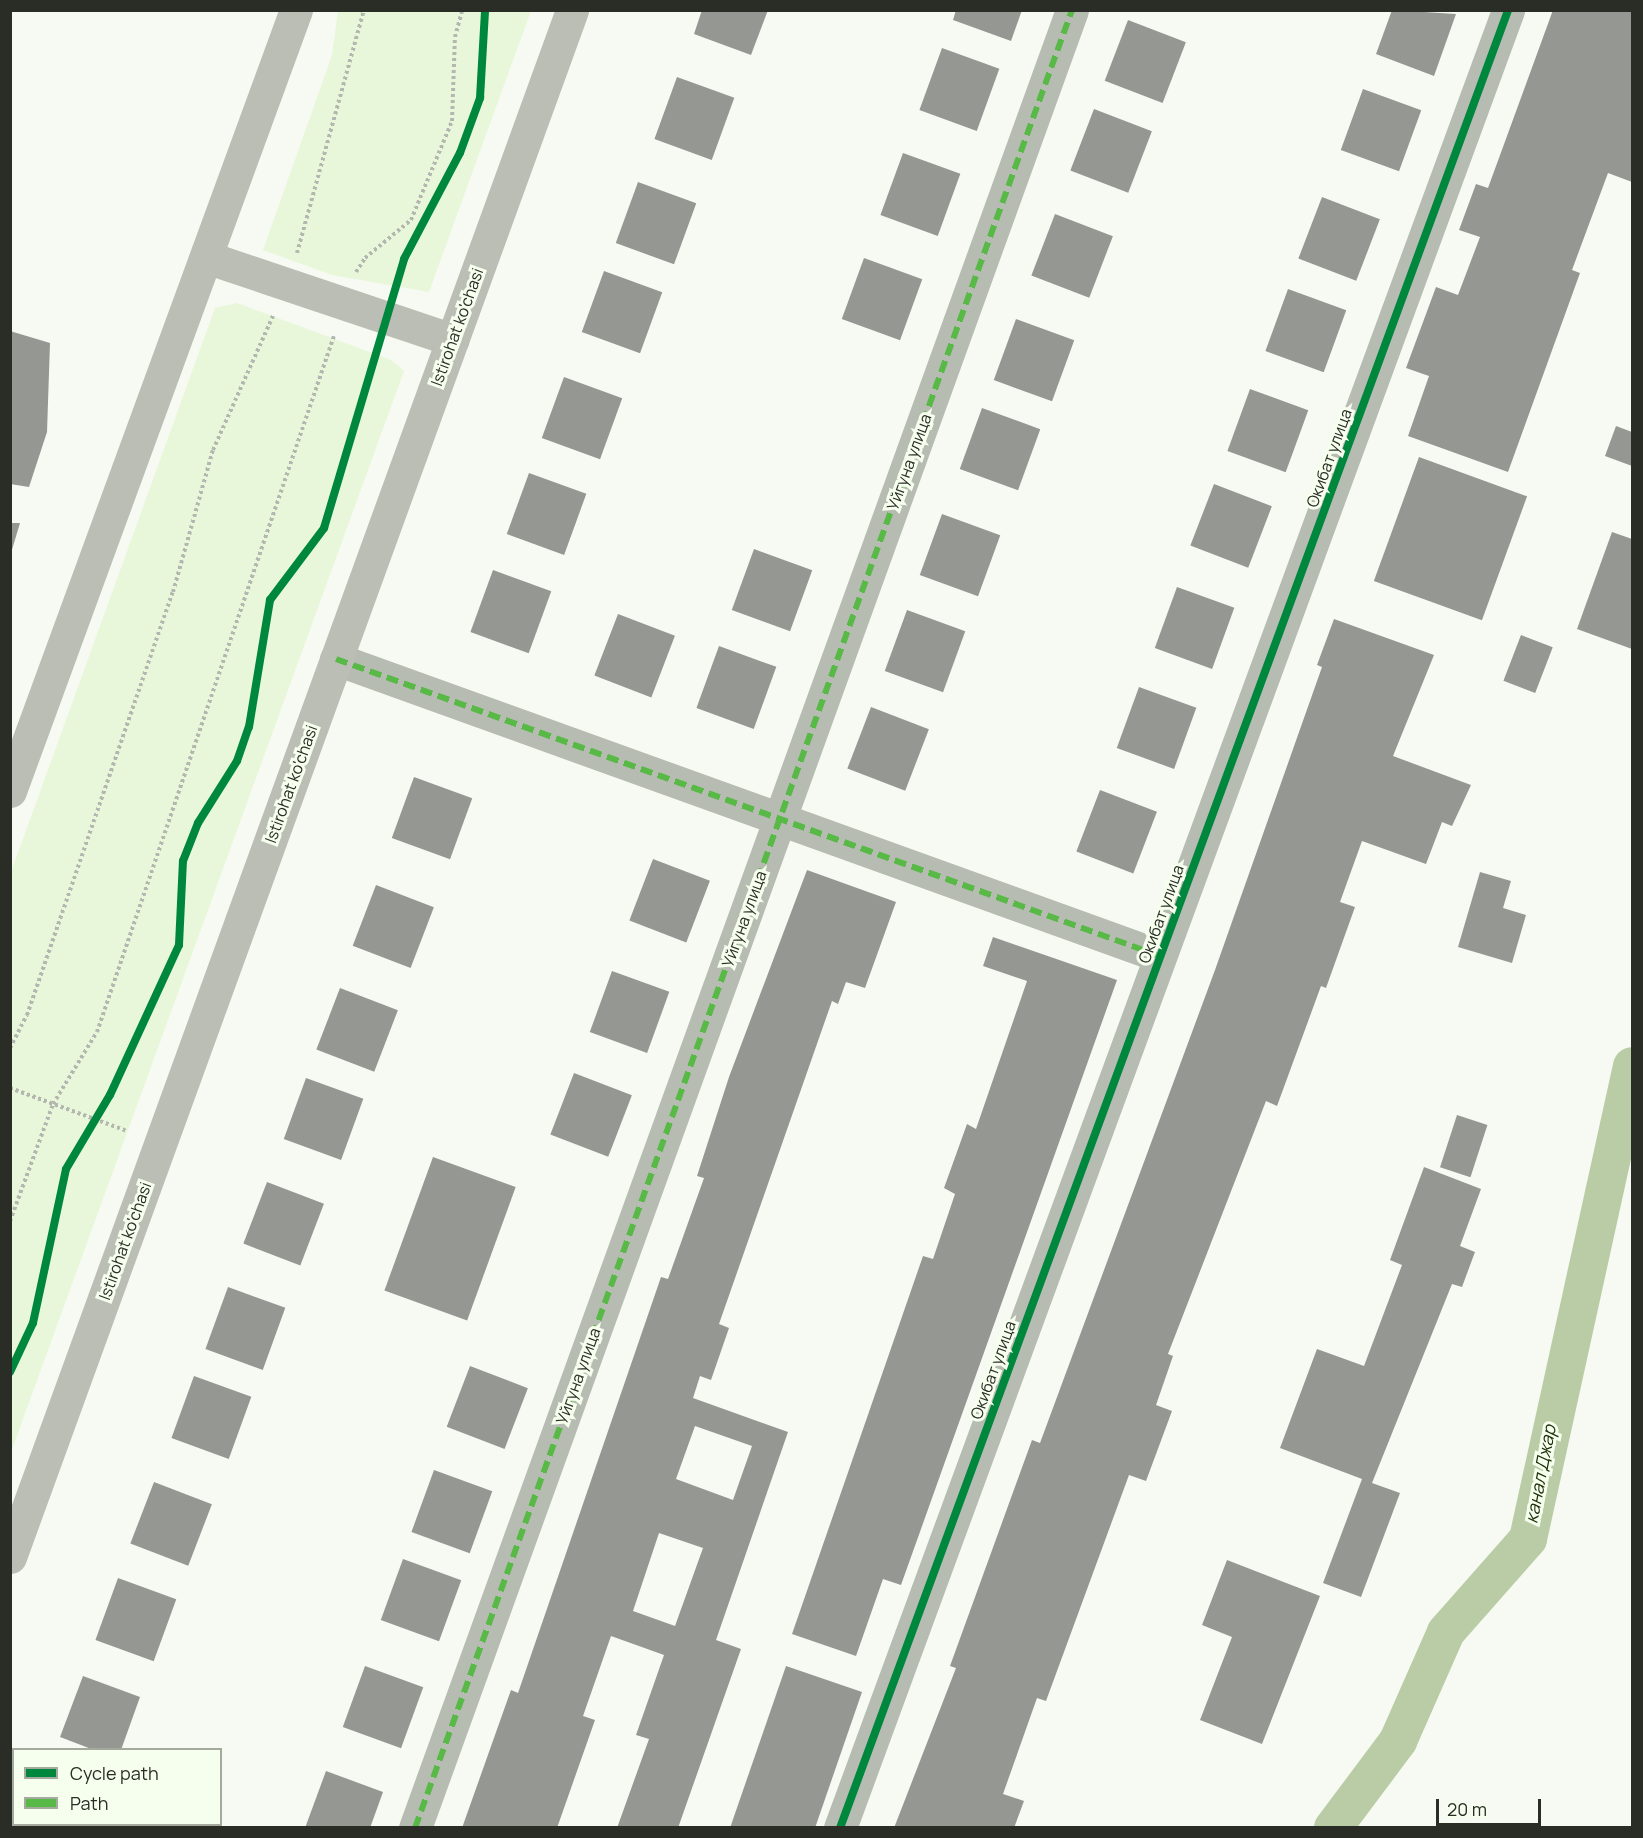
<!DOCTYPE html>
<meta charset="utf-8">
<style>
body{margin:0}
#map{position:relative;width:1643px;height:1838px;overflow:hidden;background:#f6faf2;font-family:Manrope,sans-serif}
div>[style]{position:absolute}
.green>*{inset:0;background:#e8f7d9}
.canal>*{height:38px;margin:-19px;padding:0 19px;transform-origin:19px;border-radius:19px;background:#bacca6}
.building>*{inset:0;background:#959892;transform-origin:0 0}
.path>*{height:4px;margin-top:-2px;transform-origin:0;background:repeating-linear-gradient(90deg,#b3b7b0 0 3px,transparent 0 6px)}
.minor>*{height:33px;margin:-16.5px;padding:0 16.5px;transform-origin:16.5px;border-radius:16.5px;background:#b7bcb3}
.major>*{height:33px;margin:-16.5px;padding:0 16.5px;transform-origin:16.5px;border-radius:16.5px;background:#babeb5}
.quiet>*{height:6px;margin-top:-3px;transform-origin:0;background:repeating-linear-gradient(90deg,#58b947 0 12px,transparent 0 18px)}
.cycleway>*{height:8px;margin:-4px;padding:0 4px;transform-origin:4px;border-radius:4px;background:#00873e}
span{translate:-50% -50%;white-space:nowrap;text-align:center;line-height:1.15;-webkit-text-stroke:6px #f6feee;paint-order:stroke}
.street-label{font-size:16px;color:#292d26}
.water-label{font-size:18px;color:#22320c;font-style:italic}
.frame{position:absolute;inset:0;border:12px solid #292d26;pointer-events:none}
.legend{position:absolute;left:12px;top:1748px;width:210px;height:78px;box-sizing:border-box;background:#f6feee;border:2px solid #a4aa9e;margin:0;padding:8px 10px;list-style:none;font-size:18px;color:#292d26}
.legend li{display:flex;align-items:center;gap:12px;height:30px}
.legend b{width:30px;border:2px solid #a4aa9e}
.scale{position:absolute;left:1436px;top:1799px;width:105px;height:27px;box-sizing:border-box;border:3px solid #292d26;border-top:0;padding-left:8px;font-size:18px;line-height:21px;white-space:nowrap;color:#292d26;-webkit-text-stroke:4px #f6feee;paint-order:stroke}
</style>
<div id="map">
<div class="green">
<i style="clip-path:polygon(338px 11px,531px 11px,429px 292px,332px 275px,263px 250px,332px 55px)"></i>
<i style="clip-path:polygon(237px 303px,391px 360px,404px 371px,11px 1452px,11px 872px,215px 308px)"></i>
</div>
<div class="canal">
<i style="left:1333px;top:1828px;width:109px;rotate:-53.2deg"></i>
<i style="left:1398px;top:1741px;width:119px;rotate:-66.2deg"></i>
<i style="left:1446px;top:1632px;width:124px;rotate:-48.6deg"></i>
<i style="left:1528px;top:1539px;width:484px;rotate:-77.6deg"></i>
</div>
<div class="building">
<i style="clip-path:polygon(702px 10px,768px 10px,751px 55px,694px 34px)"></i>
<i style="clip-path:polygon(956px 10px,1022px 10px,1011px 41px,953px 20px)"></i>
<i style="clip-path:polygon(1392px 10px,1456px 14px,1434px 76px,1376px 54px)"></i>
<i style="clip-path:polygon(1553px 10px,1632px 10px,1632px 182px,1608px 173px,1572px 270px,1580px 273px,1508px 472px,1408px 436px,1429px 376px,1406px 368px,1436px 287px,1458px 295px,1480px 237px,1459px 230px,1476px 184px,1488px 188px)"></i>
<i style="left:1128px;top:20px;width:62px;height:65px;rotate:21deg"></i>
<i style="left:942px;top:48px;width:61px;height:66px;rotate:20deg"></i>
<i style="left:677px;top:77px;width:61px;height:66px;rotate:20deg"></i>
<i style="left:1363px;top:89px;width:62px;height:65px;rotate:20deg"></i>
<i style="left:1094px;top:109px;width:62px;height:66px;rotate:21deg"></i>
<i style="left:903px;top:153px;width:61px;height:66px;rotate:20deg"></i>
<i style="left:638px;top:182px;width:62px;height:65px;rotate:20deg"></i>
<i style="left:1322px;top:197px;width:62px;height:66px;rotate:21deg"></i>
<i style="left:1055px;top:214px;width:62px;height:66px;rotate:21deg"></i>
<i style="left:864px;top:258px;width:62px;height:65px;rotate:20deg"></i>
<i style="left:604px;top:271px;width:62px;height:65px;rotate:20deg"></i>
<i style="left:1288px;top:289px;width:62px;height:66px;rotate:20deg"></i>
<i style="left:1016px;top:319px;width:62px;height:65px;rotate:20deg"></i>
<i style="clip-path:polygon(10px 331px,50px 343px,47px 432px,29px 487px,10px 484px)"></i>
<i style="left:564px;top:377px;width:62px;height:65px;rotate:20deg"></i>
<i style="left:1250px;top:389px;width:62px;height:66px;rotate:20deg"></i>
<i style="left:982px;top:408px;width:62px;height:65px;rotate:20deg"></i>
<i style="clip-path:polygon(1616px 426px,1632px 432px,1632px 466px,1605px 456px)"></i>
<i style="left:1419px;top:457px;width:115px;height:132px;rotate:20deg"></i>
<i style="left:529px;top:473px;width:61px;height:65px;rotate:20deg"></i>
<i style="left:1214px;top:484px;width:62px;height:66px;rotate:21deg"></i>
<i style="left:942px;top:514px;width:62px;height:65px;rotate:20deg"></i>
<i style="clip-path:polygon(10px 523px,20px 523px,11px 553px,10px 553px)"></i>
<i style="clip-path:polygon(1612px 532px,1632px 539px,1632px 649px,1577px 629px)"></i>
<i style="left:754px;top:549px;width:62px;height:65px;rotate:20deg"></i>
<i style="left:493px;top:570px;width:62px;height:66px;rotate:20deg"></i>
<i style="left:1177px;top:587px;width:61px;height:65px;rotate:20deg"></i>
<i style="left:907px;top:610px;width:62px;height:65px;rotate:20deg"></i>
<i style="left:618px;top:614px;width:61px;height:66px;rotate:21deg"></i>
<i style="clip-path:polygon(1334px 619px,1434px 655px,1393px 756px,1471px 785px,1452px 826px,1442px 822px,1426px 864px,1362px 841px,1340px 902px,1355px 907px,1326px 988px,1321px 986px,1277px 1106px,1266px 1101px,1168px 1354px,1173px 1356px,1156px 1405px,1172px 1411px,1146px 1481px,1129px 1475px,1046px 1701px,1037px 1698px,1003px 1794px,1024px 1801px,1014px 1828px,894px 1828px,956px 1668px,950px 1666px,1032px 1440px,1040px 1443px,1215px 970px,1322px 667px,1317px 665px)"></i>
<i style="left:1521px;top:635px;width:34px;height:49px;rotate:21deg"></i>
<i style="left:719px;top:646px;width:61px;height:66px;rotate:20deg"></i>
<i style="left:1139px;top:687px;width:61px;height:65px;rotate:20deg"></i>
<i style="left:871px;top:707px;width:62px;height:66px;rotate:21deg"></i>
<i style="left:414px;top:777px;width:62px;height:65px;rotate:20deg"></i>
<i style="left:1100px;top:790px;width:61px;height:66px;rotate:21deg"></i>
<i style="left:653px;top:859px;width:61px;height:66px;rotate:21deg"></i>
<i style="clip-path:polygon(evenodd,807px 870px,896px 902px,865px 988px,846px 982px,838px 1004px,832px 1001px,719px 1324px,729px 1328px,711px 1380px,700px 1376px,693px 1398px,788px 1432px,716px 1640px,741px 1649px,678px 1828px,617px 1828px,649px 1739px,636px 1735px,664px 1655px,611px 1636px,583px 1716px,595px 1720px,557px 1828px,462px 1828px,511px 1690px,518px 1693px,661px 1277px,668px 1279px,704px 1178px,697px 1176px,729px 1077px,807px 870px,695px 1426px,752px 1446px,733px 1500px,676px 1479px,695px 1426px,807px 870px,659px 1533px,703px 1548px,675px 1626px,633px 1611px,659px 1533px)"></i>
<i style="clip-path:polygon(1480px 872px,1511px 881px,1503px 908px,1526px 915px,1512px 963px,1458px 947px)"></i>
<i style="left:376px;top:885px;width:62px;height:65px;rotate:21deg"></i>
<i style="clip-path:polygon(993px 937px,1117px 980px,901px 1585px,883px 1579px,856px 1656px,792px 1634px,923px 1256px,933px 1259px,955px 1194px,944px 1188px,967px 1124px,976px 1129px,1027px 981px,983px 966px)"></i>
<i style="left:612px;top:971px;width:61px;height:65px;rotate:20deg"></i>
<i style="left:340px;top:988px;width:62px;height:66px;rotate:21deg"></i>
<i style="left:574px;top:1073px;width:62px;height:66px;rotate:21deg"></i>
<i style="left:306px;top:1078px;width:61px;height:65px;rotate:20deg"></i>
<i style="left:1457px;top:1115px;width:32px;height:55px;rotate:18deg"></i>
<i style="left:433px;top:1157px;width:88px;height:142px;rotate:20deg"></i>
<i style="clip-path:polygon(1424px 1167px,1481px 1189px,1460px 1246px,1475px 1252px,1462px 1287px,1452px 1284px,1372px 1483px,1400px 1493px,1361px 1597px,1323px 1583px,1362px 1479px,1280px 1448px,1317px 1349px,1364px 1366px,1402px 1265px,1390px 1260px)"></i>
<i style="left:267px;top:1182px;width:61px;height:66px;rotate:21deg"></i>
<i style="left:228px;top:1287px;width:61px;height:66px;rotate:20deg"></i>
<i style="left:470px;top:1366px;width:62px;height:65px;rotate:21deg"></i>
<i style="left:194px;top:1376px;width:61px;height:66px;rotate:20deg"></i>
<i style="left:434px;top:1470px;width:62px;height:66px;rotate:20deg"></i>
<i style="left:154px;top:1482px;width:62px;height:66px;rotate:21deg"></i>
<i style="left:403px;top:1559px;width:62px;height:65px;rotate:20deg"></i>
<i style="clip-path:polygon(1227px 1560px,1320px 1596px,1262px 1744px,1200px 1720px,1232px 1637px,1202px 1625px)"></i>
<i style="left:118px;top:1578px;width:62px;height:66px;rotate:20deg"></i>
<i style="left:365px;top:1666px;width:62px;height:65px;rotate:20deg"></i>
<i style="clip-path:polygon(786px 1666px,862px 1692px,815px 1828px,730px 1828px)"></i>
<i style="clip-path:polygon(83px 1676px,140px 1697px,121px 1750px,94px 1750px,60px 1737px)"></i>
<i style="clip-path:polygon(326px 1771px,383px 1792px,370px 1828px,305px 1828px)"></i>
</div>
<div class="path">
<i style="left:297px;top:253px;width:252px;rotate:-74.6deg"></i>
<i style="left:356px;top:272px;width:17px;rotate:-57deg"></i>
<i style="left:365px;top:258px;width:60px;rotate:-39.6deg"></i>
<i style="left:411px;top:220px;width:107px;rotate:-67.5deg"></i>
<i style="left:452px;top:121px;width:84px;rotate:-88deg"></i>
<i style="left:455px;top:37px;width:28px;rotate:-75deg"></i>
<i style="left:10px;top:1048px;width:37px;rotate:-63deg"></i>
<i style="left:27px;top:1015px;width:447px;rotate:-71deg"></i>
<i style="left:173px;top:592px;width:148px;rotate:-74.3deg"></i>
<i style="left:213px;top:450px;width:147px;rotate:-65.9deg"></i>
<i style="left:10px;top:1088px;width:125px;rotate:20.2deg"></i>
<i style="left:10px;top:1221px;width:125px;rotate:-69.8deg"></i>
<i style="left:53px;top:1104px;width:84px;rotate:-58.6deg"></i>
<i style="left:97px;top:1032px;width:735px;rotate:-71.2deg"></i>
</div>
<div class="minor">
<i style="left:336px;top:659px;width:876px;rotate:19.82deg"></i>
<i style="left:415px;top:1828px;width:1933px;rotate:-70.13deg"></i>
<i style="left:840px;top:1828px;width:1937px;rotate:-69.82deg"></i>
</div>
<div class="major">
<i style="left:206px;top:257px;width:260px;rotate:18.6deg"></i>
<i style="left:10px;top:791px;width:832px;rotate:-69.89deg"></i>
<i style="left:10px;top:1557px;width:1646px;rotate:-70.03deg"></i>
</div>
<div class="quiet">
<i style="left:336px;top:659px;width:876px;rotate:19.82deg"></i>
<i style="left:415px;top:1828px;width:1933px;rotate:-70.13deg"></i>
</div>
<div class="cycleway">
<i style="left:10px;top:1372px;width:54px;rotate:-64.9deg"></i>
<i style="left:33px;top:1323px;width:157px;rotate:-77.9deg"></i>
<i style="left:66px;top:1169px;width:86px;rotate:-59.3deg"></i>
<i style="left:110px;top:1095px;width:165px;rotate:-65.3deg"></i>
<i style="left:179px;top:945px;width:84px;rotate:-87.3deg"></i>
<i style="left:183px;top:861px;width:41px;rotate:-68.5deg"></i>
<i style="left:198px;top:823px;width:73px;rotate:-57.8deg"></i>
<i style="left:237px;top:761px;width:36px;rotate:-71deg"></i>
<i style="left:249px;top:727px;width:129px;rotate:-80.6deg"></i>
<i style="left:270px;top:600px;width:90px;rotate:-53.1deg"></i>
<i style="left:324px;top:528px;width:281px;rotate:-73.4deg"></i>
<i style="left:404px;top:259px;width:120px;rotate:-62.2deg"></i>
<i style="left:460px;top:153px;width:59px;rotate:-70deg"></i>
<i style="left:480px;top:98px;width:88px;rotate:-86.7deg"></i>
<i style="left:840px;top:1828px;width:1937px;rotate:-69.82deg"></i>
</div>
<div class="street-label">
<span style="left:457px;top:327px;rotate:-70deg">Istirohat ko'chasi</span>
<span style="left:1329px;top:458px;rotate:-70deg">Окибат улица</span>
<span style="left:909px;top:462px;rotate:-70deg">Уйгуна улица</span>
<span style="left:291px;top:784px;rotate:-70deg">Istirohat ko'chasi</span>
<span style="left:1161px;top:914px;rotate:-70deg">Окибат улица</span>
<span style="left:744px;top:919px;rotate:-70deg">Уйгуна улица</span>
<span style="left:125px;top:1241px;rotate:-70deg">Istirohat ko'chasi</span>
<span style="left:993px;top:1370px;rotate:-70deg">Окибат улица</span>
<span style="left:578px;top:1376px;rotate:-70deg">Уйгуна улица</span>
</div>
<div class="water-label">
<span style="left:1540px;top:1474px;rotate:-79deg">канал Джар</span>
</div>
<div class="frame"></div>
<ul class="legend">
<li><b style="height:8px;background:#00873e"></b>Cycle path</li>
<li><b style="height:8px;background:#58b947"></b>Path</li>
</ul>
<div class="scale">20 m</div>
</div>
